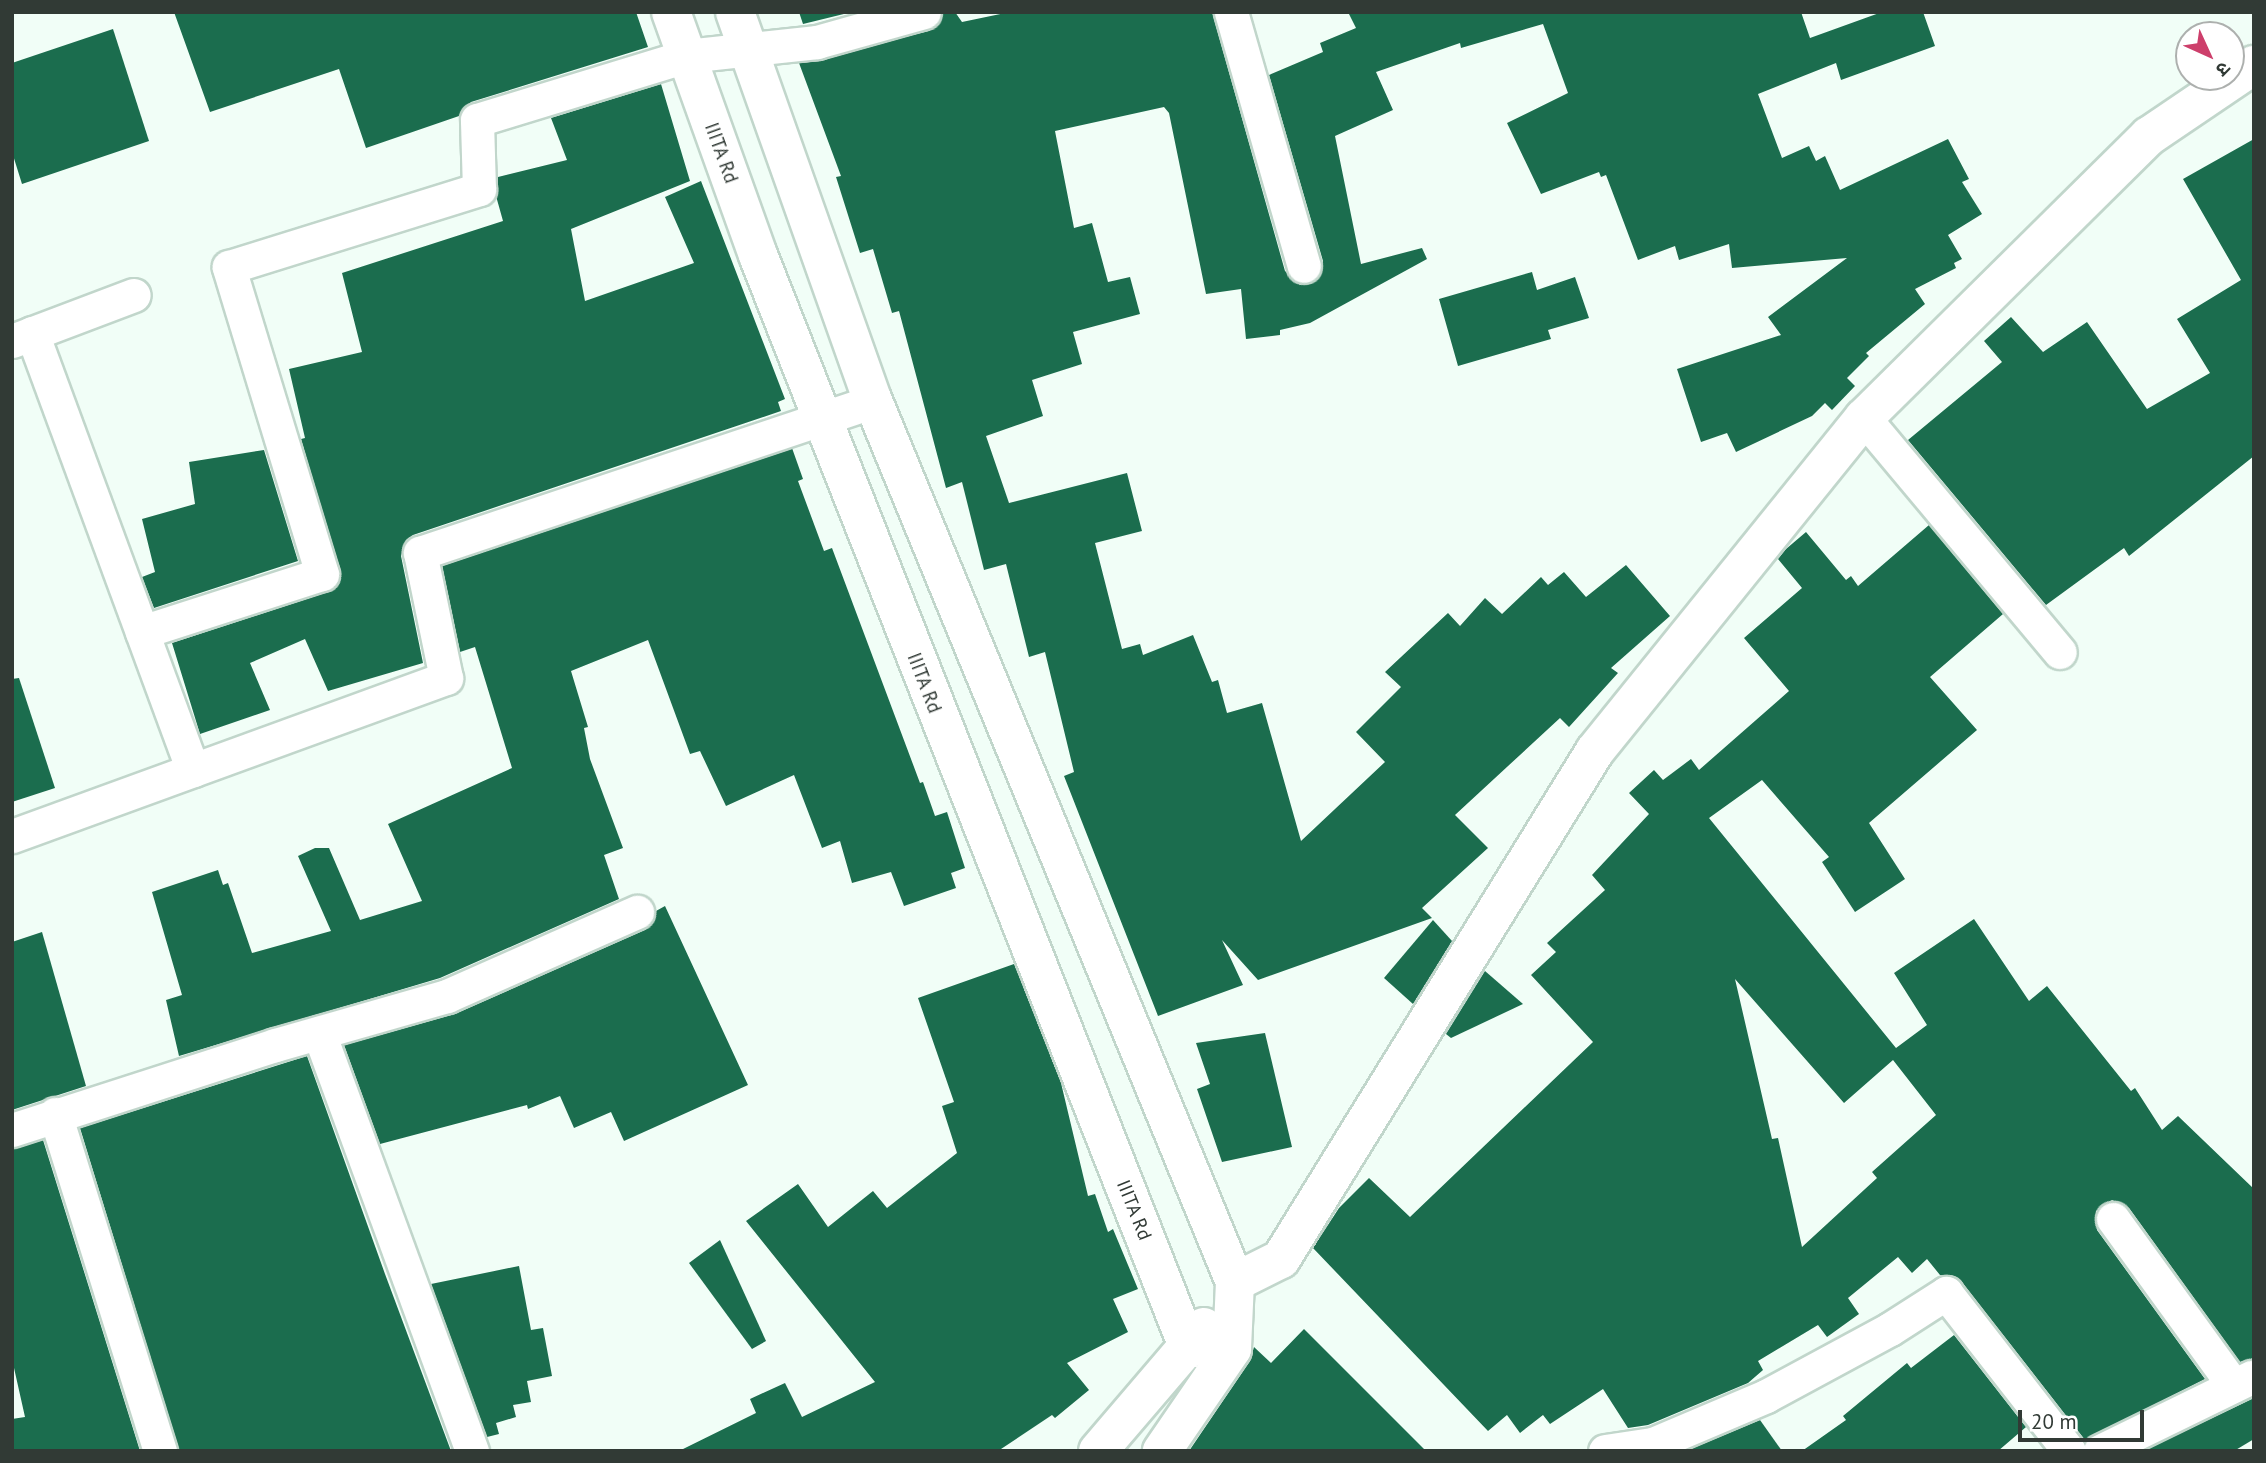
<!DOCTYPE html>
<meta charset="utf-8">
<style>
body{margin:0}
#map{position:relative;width:2266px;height:1463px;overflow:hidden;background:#f1fef7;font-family:"PT Sans","Noto Sans Devanagari",sans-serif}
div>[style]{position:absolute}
.building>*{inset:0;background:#1b6d4e}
.roads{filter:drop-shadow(2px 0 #c1d6cb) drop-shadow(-2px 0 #c1d6cb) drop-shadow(0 2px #c1d6cb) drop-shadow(0 -2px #c1d6cb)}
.minor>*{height:33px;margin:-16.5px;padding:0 16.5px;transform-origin:16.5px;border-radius:16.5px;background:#fff}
.tertiary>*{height:38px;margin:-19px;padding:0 19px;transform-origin:19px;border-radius:19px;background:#fff}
.secondary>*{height:38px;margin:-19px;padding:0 19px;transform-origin:19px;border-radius:19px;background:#fff}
span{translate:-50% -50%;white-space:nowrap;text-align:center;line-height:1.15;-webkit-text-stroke:7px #fff;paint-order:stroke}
.street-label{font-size:19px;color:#313a35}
.frame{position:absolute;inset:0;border:14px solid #313a35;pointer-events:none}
.north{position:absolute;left:2175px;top:21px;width:70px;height:70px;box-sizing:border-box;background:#fff;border:2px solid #adb0ae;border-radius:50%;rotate:135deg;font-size:19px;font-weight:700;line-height:28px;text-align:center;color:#313a35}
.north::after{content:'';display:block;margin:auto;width:24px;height:32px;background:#cd3f6b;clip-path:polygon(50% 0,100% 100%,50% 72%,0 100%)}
.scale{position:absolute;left:2018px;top:1410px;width:126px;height:32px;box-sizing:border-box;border:4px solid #313a35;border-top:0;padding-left:9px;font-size:21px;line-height:24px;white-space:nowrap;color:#313a35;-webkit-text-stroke:5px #fff;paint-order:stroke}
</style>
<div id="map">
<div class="building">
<i style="clip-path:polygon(174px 12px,636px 12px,648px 47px,471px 102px,459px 116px,366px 148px,339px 69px,210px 112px)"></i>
<i style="clip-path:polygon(799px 12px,852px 12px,803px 24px)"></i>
<i style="clip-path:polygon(943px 12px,955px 12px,962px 22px,1010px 12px,1212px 12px,1285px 271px,1300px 285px,1318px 279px,1323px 261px,1269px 75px,1323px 52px,1320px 43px,1356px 28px,1348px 12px,1801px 12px,1810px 38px,1882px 12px,1923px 12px,1935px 46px,1841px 80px,1836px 63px,1758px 94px,1782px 158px,1809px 146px,1816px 161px,1825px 156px,1840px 190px,1948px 139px,1969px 179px,1962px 182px,1982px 214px,1948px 235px,1962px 259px,1954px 263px,1956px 268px,1915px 289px,1925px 304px,1866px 353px,1869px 356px,1847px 378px,1855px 386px,1832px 410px,1825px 403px,1812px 416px,1736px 452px,1727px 433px,1701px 442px,1677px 369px,1781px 335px,1768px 317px,1847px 258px,1732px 268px,1729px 244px,1679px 260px,1675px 246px,1638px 260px,1606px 175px,1601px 177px,1599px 172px,1541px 194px,1507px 123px,1568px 93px,1543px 24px,1461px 48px,1460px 43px,1376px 72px,1393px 110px,1335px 136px,1361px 264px,1422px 248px,1427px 259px,1310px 323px,1280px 330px,1280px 335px,1246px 339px,1241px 289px,1206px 294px,1169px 113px,1164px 107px,1055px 131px,1074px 228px,1092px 223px,1108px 282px,1130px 277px,1140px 314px,1073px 332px,1082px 364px,1032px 380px,1043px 416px,986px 436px,1009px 503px,1127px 473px,1142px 531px,1095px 543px,1122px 649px,1140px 644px,1143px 655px,1193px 635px,1212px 682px,1218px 680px,1227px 713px,1262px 703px,1301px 841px,1385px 762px,1356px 732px,1401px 687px,1385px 672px,1448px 613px,1460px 626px,1485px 598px,1502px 614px,1541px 577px,1548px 585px,1564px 572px,1586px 597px,1626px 565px,1670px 616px,1611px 668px,1618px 673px,1569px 727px,1560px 718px,1455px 815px,1488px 848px,1422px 908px,1432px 918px,1258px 980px,1222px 940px,1243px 985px,1158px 1016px,1064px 776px,1074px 772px,1045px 652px,1029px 657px,1006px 564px,984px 570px,962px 482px,946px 488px,899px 311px,892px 313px,873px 249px,860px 253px,836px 177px,841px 176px,799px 63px,929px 31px,938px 25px)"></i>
<i style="clip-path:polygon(113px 29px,149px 141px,22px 184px,12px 152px,12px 63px)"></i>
<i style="clip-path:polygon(661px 84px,690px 181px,571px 229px,585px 301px,694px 263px,665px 197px,701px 181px,785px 399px,778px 402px,781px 411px,413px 535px,406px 540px,401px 556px,423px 663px,328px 691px,305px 639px,250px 663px,270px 710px,200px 734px,172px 643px,328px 592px,341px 579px,301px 439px,305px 438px,289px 369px,362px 352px,342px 273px,503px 221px,496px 196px,498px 177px,567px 160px,551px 118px)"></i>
<i style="clip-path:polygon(2254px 139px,2254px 456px,2129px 556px,2124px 548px,2046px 605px,1908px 440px,2002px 362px,1984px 341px,2011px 317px,2043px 352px,2087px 322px,2147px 409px,2210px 373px,2177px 319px,2241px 280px,2183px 179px)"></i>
<i style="clip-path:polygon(1532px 272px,1537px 290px,1575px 277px,1589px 318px,1548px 330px,1551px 339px,1458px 366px,1439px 299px)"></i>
<i style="clip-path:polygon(792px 448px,803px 479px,798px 481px,824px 551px,832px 548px,920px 783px,923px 782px,935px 816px,947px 812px,965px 868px,951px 873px,956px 888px,904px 906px,891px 872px,852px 883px,840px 841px,822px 848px,794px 775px,726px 806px,700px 751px,690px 754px,648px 640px,571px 671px,588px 727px,584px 728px,590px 759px,623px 848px,604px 855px,619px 899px,440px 978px,179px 1056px,166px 1000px,182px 995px,152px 892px,218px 870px,223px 885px,228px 883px,252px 953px,331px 931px,298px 856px,315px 848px,329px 848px,360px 920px,422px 901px,388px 824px,512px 768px,475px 647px,460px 652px,442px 566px)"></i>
<i style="clip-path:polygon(264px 450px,298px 561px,154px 608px,142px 577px,155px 572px,142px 519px,195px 504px,189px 462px)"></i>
<i style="clip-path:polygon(evenodd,1929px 525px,2003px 614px,1930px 677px,1977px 730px,1869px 823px,1905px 879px,1855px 912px,1822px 862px,1829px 857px,1762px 780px,1709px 818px,1896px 1048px,1927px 1025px,1894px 973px,1974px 919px,2029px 1001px,2047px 986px,2131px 1091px,2135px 1088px,2162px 1130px,2178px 1116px,2254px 1189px,2254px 1358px,2240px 1362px,2129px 1208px,2112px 1200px,2096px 1211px,2097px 1230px,2205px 1379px,2085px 1440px,1961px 1281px,1940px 1275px,1927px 1259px,1912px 1273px,1898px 1257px,1848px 1298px,1859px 1314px,1827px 1337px,1818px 1325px,1758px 1361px,1763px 1370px,1748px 1383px,1648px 1425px,1628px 1428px,1603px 1389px,1550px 1424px,1543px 1415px,1520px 1433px,1507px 1415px,1488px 1431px,1313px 1248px,1339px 1208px,1369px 1178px,1410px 1217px,1593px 1042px,1531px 975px,1556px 952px,1547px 943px,1605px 890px,1592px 875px,1649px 814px,1629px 793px,1654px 770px,1663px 780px,1691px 759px,1699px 770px,1789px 691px,1744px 638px,1802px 588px,1778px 559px,1786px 549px,1806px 532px,1846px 580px,1851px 576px,1858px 586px,1929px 525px,1735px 979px,1844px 1103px,1893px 1060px,1936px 1115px,1872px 1172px,1877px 1178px,1802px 1247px,1778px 1138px,1772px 1139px,1735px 979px)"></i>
<i style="clip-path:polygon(19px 678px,55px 788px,12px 802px,12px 679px)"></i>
<i style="clip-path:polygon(665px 906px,748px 1085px,624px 1141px,611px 1112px,574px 1128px,560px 1096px,528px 1109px,527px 1105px,380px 1144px,344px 1045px,455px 1014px,645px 930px,653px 923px,656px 911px)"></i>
<i style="clip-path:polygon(1433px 920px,1452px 941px,1413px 1004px,1384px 978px)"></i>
<i style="clip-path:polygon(42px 932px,86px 1086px,12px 1110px,12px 942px)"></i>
<i style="clip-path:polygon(1014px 964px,1061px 1083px,1088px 1196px,1095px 1194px,1108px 1232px,1113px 1229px,1138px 1289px,1113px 1299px,1128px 1332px,1067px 1363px,1089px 1390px,1055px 1418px,1052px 1415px,998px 1451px,679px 1451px,756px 1413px,750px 1399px,785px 1383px,802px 1417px,875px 1382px,746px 1221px,798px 1184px,828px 1227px,873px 1191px,887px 1208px,957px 1153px,942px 1106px,954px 1102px,918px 998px)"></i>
<i style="clip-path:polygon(1485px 971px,1523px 1004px,1451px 1038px,1446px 1034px)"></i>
<i style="clip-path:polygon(1265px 1033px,1292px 1147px,1222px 1162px,1197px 1089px,1210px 1084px,1196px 1043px)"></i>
<i style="clip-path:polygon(307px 1056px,385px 1274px,451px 1451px,179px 1451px,80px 1128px)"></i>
<i style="clip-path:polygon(43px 1140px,140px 1451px,12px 1451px,12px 1419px,25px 1417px,12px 1359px,12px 1149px)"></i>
<i style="clip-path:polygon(720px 1240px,766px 1341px,752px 1349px,689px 1263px)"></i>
<i style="clip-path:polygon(519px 1266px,531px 1330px,543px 1328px,552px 1376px,527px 1381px,531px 1402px,513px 1405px,516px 1417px,496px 1423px,499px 1434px,487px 1437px,431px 1284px)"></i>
<i style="clip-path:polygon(1304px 1329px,1426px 1451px,1189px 1451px,1250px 1361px,1254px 1347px,1271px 1363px)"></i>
<i style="clip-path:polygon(1954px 1335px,2026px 1427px,1998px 1451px,1802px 1451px,1846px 1420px,1843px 1416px,1907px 1363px,1911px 1368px)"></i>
<i style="clip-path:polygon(2254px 1398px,2254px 1439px,2234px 1451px,2147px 1449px)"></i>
<i style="clip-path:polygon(1760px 1420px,1782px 1451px,1686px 1451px)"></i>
</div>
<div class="roads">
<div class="minor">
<i style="left:1231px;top:12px;width:264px;rotate:74deg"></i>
<i style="left:32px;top:333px;width:466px;rotate:69.8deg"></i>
<i style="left:12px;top:341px;width:130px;rotate:-20.7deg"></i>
<i style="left:1864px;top:418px;width:305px;rotate:50.1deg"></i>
<i style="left:142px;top:632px;width:189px;rotate:-17.9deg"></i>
<i style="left:322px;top:574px;width:321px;rotate:-106.9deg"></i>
<i style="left:229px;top:267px;width:262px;rotate:-17.3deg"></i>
<i style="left:479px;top:189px;width:69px;rotate:-91.7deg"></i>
<i style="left:477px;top:120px;width:219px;rotate:-17deg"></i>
<i style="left:686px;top:56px;width:132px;rotate:-6.1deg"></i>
<i style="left:817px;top:42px;width:111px;rotate:-15.7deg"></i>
<i style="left:12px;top:836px;width:462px;rotate:-20deg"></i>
<i style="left:446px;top:678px;width:128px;rotate:-101.7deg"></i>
<i style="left:420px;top:553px;width:478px;rotate:-18.5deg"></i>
<i style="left:319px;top:1033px;width:445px;rotate:69.9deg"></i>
<i style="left:55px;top:1114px;width:353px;rotate:72.7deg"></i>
<i style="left:12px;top:1130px;width:276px;rotate:-17.9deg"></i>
<i style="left:275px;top:1045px;width:179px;rotate:-15.9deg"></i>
<i style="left:447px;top:996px;width:208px;rotate:-23.9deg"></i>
<i style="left:2113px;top:1219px;width:205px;rotate:54.1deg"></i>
<i style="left:1605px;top:1451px;width:49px;rotate:-8.3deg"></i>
<i style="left:1653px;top:1444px;width:123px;rotate:-23deg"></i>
<i style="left:1766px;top:1396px;width:141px;rotate:-28.4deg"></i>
<i style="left:1890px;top:1329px;width:67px;rotate:-32.7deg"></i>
<i style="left:1946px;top:1293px;width:200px;rotate:52.1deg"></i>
<i style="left:2100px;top:1451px;width:169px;rotate:-26deg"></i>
</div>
<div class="tertiary">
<i style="left:1235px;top:1282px;width:51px;rotate:-26.6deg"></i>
<i style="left:1281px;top:1259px;width:597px;rotate:-58.28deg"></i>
<i style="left:1595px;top:751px;width:428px;rotate:-51.1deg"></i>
<i style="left:1864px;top:418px;width:401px;rotate:-44.7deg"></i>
<i style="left:2149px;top:136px;width:127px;rotate:-34.1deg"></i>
</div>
<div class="secondary">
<i style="left:671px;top:12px;width:258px;rotate:70.3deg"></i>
<i style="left:758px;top:255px;width:1176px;rotate:68.5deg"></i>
<i style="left:735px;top:12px;width:413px;rotate:70.5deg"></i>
<i style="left:873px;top:401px;width:952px;rotate:67.66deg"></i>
<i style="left:1235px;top:1282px;width:67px;rotate:92.6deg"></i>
<i style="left:1232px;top:1349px;width:124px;rotate:124.5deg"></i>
<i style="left:1098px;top:1451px;width:163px;rotate:-49.5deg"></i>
</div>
</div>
<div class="street-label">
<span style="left:721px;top:153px;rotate:70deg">IIITA Rd</span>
<span style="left:924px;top:683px;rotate:69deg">IIITA Rd</span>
<span style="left:1134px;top:1210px;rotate:68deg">IIITA Rd</span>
</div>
<div class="frame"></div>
<div class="north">उ</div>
<div class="scale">20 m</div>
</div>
